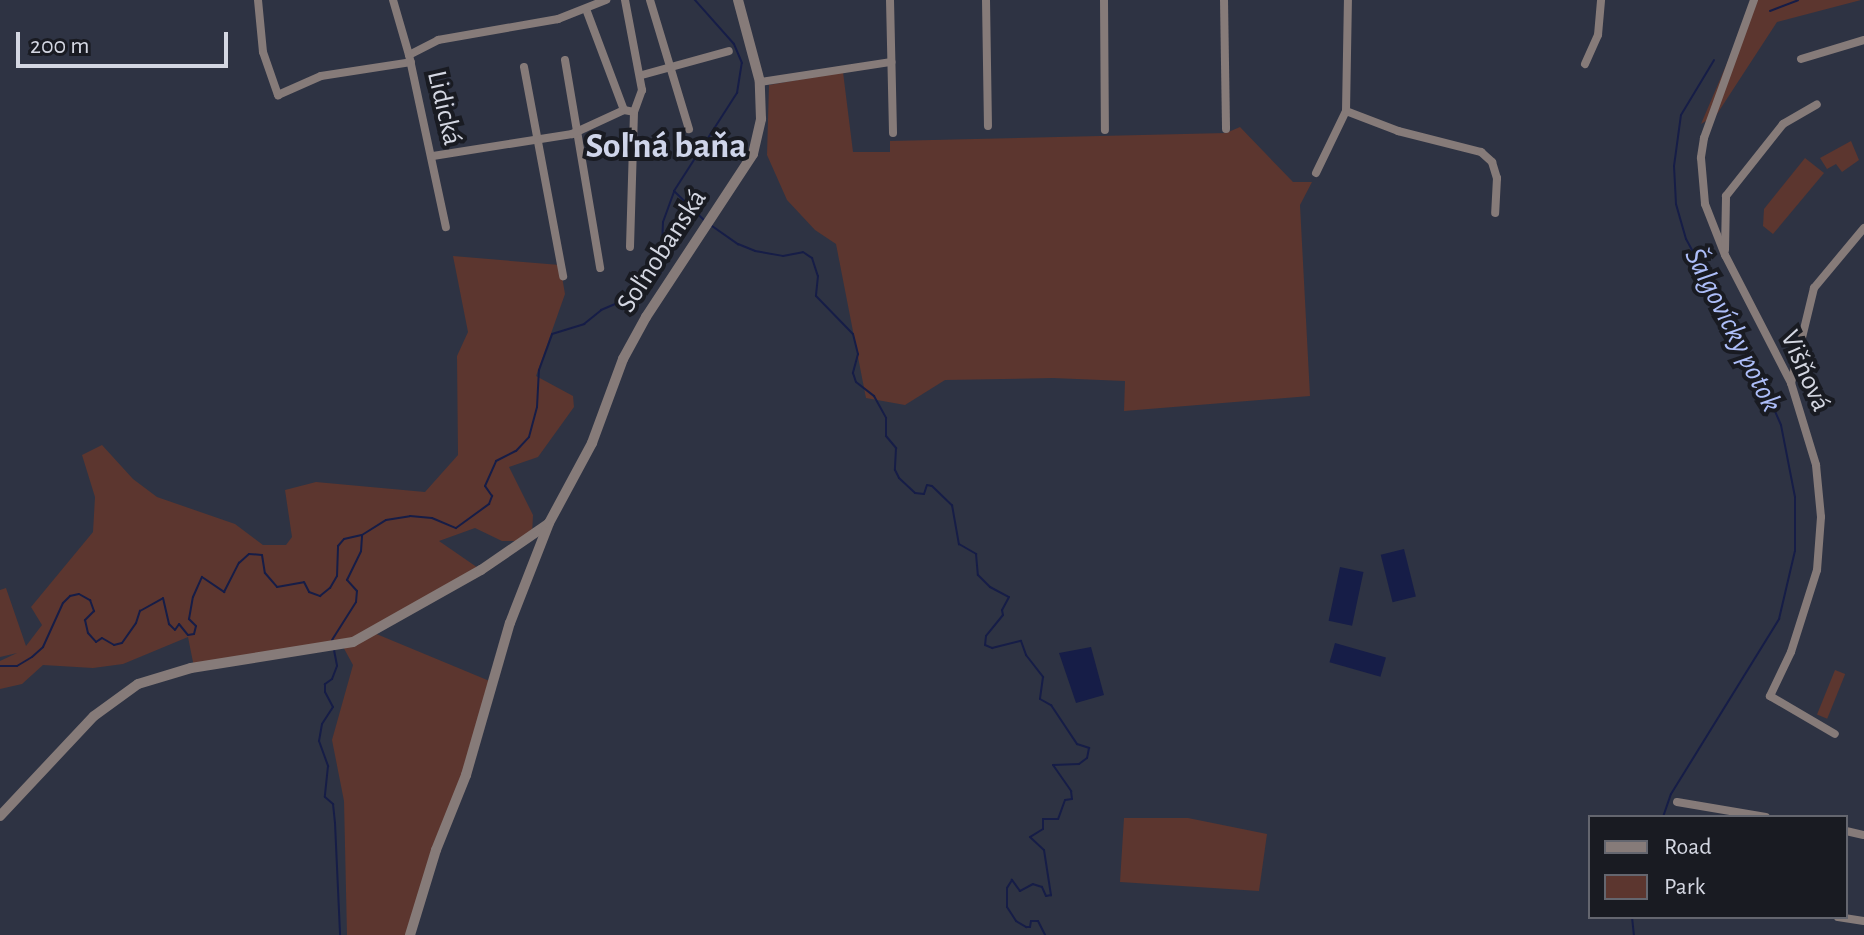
<!DOCTYPE html>
<meta charset="utf-8">
<style>
body{margin:0}
#map{position:relative;width:1864px;height:935px;overflow:hidden;background:#2e3343;font-family:"Alegreya Sans",sans-serif}
div>[style]{position:absolute}
.green>*{inset:0;background:#5c362f;transform-origin:0 0}
.water>*{inset:0;background:#161d47;transform-origin:0 0}
.stream>*{height:2px;margin:-1px;padding:0 1px;transform-origin:1px;border-radius:1px;background:#161d47}
.minor>*{height:8px;margin:-4px;padding:0 4px;transform-origin:4px;border-radius:4px;background:#867b79}
.tertiary>*{height:10px;margin:-5px;padding:0 5px;transform-origin:5px;border-radius:5px;background:#867b79}
span{translate:-50% -50%;white-space:nowrap;text-align:center;line-height:1.15;-webkit-text-stroke:8px #191b22;paint-order:stroke}
.street-label{font-size:28px;color:#d4d7e2}
.water-label{font-size:30px;color:#adbef9;font-style:italic}
.district-label{font-size:36px;color:#cfd5ea;font-weight:700}
.legend{position:absolute;left:1588px;top:815px;width:260px;height:104px;box-sizing:border-box;background:#191b22;border:2px solid #64666f;margin:0;padding:10px 14px;list-style:none;font-size:24px;color:#d4d7e2}
.legend li{display:flex;align-items:center;gap:16px;height:40px}
.legend b{width:40px;border:2px solid #64666f}
.scale{position:absolute;left:16px;top:32px;width:212px;height:36px;box-sizing:border-box;border:4px solid #d4d7e2;border-top:0;padding-left:10px;font-size:24px;line-height:28px;white-space:nowrap;color:#d4d7e2;-webkit-text-stroke:6px #191b22;paint-order:stroke}
</style>
<div id="map">
<div class="green">
<i style="clip-path:polygon(1754px 0,1861px 0,1777px 22px,1717px 114px,1701px 124px)"></i>
<i style="clip-path:polygon(843px 72px,853px 152px,890px 152px,890px 141px,1226px 133px,1240px 127px,1293px 182px,1312px 182px,1300px 205px,1310px 396px,1124px 411px,1125px 381px,1053px 378px,945px 380px,905px 405px,866px 398px,836px 244px,815px 230px,787px 200px,767px 155px,769px 85px)"></i>
<i style="clip-path:polygon(1851px 141px,1859px 160px,1842px 172px,1836px 164px,1827px 169px,1820px 158px)"></i>
<i style="clip-path:polygon(1805px 158px,1824px 173px,1773px 234px,1763px 226px,1764px 209px)"></i>
<i style="clip-path:polygon(453px 256px,560px 265px,565px 294px,536px 376px,573px 396px,574px 407px,538px 457px,509px 467px,533px 515px,532px 535px,522px 541px,502px 541px,475px 528px,439px 541px,481px 570px,374px 633px,492px 682px,410px 935px,347px 935px,344px 801px,332px 740px,353px 665px,341px 643px,194px 667px,188px 637px,123px 664px,93px 668px,43px 665px,22px 684px,0 689px,0 661px,17px 653px,0 657px,0 590px,6px 588px,26px 646px,42px 625px,31px 607px,93px 532px,95px 497px,82px 455px,102px 445px,133px 479px,157px 497px,235px 524px,263px 545px,286px 545px,292px 537px,285px 490px,316px 482px,425px 492px,458px 455px,457px 356px,468px 332px)"></i>
<i style="left:1835px;top:670px;width:11px;height:48px;rotate:22deg"></i>
<i style="clip-path:polygon(1124px 818px,1188px 818px,1267px 834px,1259px 891px,1120px 882px)"></i>
</div>
<div class="water">
<i style="left:1404px;top:549px;width:49px;height:24px;rotate:76deg"></i>
<i style="left:1340px;top:567px;width:24px;height:55px;rotate:12deg"></i>
<i style="left:1335px;top:643px;width:53px;height:20px;rotate:16deg"></i>
<i style="clip-path:polygon(1091px 647px,1104px 695px,1076px 703px,1059px 653px)"></i>
</div>
<div class="stream">
<i style="left:1770px;top:11px;width:30px;rotate:-21deg"></i>
<i style="left:674px;top:191px;width:42px;rotate:44deg"></i>
<i style="left:712px;top:226px;width:32px;rotate:35deg"></i>
<i style="left:738px;top:244px;width:18px;rotate:22deg"></i>
<i style="left:755px;top:251px;width:28px;rotate:10deg"></i>
<i style="left:783px;top:256px;width:20px;rotate:-11deg"></i>
<i style="left:803px;top:252px;width:11px;rotate:34deg"></i>
<i style="left:812px;top:258px;width:19px;rotate:72deg"></i>
<i style="left:818px;top:276px;width:20px;rotate:96deg"></i>
<i style="left:816px;top:296px;width:53px;rotate:45.8deg"></i>
<i style="left:853px;top:334px;width:21px;rotate:76deg"></i>
<i style="left:858px;top:354px;width:20px;rotate:105deg"></i>
<i style="left:853px;top:373px;width:9px;rotate:72deg"></i>
<i style="left:856px;top:382px;width:23px;rotate:38deg"></i>
<i style="left:874px;top:396px;width:25px;rotate:61deg"></i>
<i style="left:886px;top:418px;width:18px;rotate:90deg"></i>
<i style="left:886px;top:436px;width:16px;rotate:50deg"></i>
<i style="left:896px;top:448px;width:22px;rotate:93deg"></i>
<i style="left:895px;top:470px;width:9px;rotate:63deg"></i>
<i style="left:899px;top:478px;width:22px;rotate:43deg"></i>
<i style="left:915px;top:493px;width:9px;rotate:6deg"></i>
<i style="left:924px;top:494px;width:9px;rotate:-72deg"></i>
<i style="left:927px;top:485px;width:5px;rotate:11deg"></i>
<i style="left:932px;top:486px;width:28px;rotate:44deg"></i>
<i style="left:952px;top:505px;width:40px;rotate:80deg"></i>
<i style="left:959px;top:544px;width:20px;rotate:30deg"></i>
<i style="left:976px;top:554px;width:21px;rotate:85deg"></i>
<i style="left:978px;top:575px;width:17px;rotate:45deg"></i>
<i style="left:990px;top:587px;width:21px;rotate:28deg"></i>
<i style="left:1009px;top:597px;width:15px;rotate:118deg"></i>
<i style="left:1002px;top:610px;width:5px;rotate:79deg"></i>
<i style="left:1003px;top:615px;width:27px;rotate:129deg"></i>
<i style="left:986px;top:636px;width:9px;rotate:96deg"></i>
<i style="left:985px;top:645px;width:8px;rotate:23deg"></i>
<i style="left:992px;top:648px;width:30px;rotate:-14deg"></i>
<i style="left:1021px;top:641px;width:15px;rotate:70deg"></i>
<i style="left:1026px;top:655px;width:28px;rotate:52deg"></i>
<i style="left:1043px;top:677px;width:22px;rotate:98deg"></i>
<i style="left:1040px;top:699px;width:13px;rotate:29deg"></i>
<i style="left:1051px;top:705px;width:47px;rotate:56.3deg"></i>
<i style="left:1077px;top:744px;width:13px;rotate:18deg"></i>
<i style="left:1089px;top:748px;width:10px;rotate:101deg"></i>
<i style="left:1087px;top:758px;width:10px;rotate:143deg"></i>
<i style="left:1079px;top:764px;width:26px;rotate:178deg"></i>
<i style="left:1053px;top:765px;width:32px;rotate:55deg"></i>
<i style="left:1071px;top:791px;width:8px;rotate:83deg"></i>
<i style="left:1072px;top:799px;width:7px;rotate:172deg"></i>
<i style="left:1065px;top:800px;width:20px;rotate:110deg"></i>
<i style="left:1058px;top:819px;width:15px;rotate:180deg"></i>
<i style="left:1043px;top:819px;width:10px;rotate:90deg"></i>
<i style="left:1043px;top:829px;width:15px;rotate:148deg"></i>
<i style="left:1030px;top:837px;width:19px;rotate:43deg"></i>
<i style="left:1044px;top:850px;width:46px;rotate:81.2deg"></i>
<i style="left:1051px;top:895px;width:5px;rotate:169deg"></i>
<i style="left:1046px;top:896px;width:10px;rotate:-114deg"></i>
<i style="left:1042px;top:887px;width:9px;rotate:-162deg"></i>
<i style="left:1033px;top:884px;width:15px;rotate:152deg"></i>
<i style="left:1020px;top:891px;width:14px;rotate:-126deg"></i>
<i style="left:1012px;top:880px;width:9px;rotate:122deg"></i>
<i style="left:1007px;top:888px;width:19px;rotate:90deg"></i>
<i style="left:1007px;top:907px;width:17px;rotate:57deg"></i>
<i style="left:1016px;top:921px;width:12px;rotate:31deg"></i>
<i style="left:1026px;top:927px;width:4px"></i>
<i style="left:1030px;top:927px;width:6px;rotate:-81deg"></i>
<i style="left:1031px;top:921px;width:7px"></i>
<i style="left:1038px;top:921px;width:16px;rotate:63deg"></i>
<i style="left:332px;top:640px;width:45px;rotate:-57.7deg"></i>
<i style="left:356px;top:602px;width:11px;rotate:-85deg"></i>
<i style="left:357px;top:591px;width:15px;rotate:-132deg"></i>
<i style="left:347px;top:580px;width:32px;rotate:-64deg"></i>
<i style="left:361px;top:551px;width:16px;rotate:-86deg"></i>
<i style="left:334px;top:650px;width:16px;rotate:79deg"></i>
<i style="left:337px;top:666px;width:14px;rotate:111deg"></i>
<i style="left:332px;top:679px;width:9px;rotate:144deg"></i>
<i style="left:325px;top:684px;width:8px;rotate:90deg"></i>
<i style="left:325px;top:692px;width:17px;rotate:62deg"></i>
<i style="left:333px;top:707px;width:20px;rotate:123deg"></i>
<i style="left:322px;top:724px;width:17px;rotate:100deg"></i>
<i style="left:319px;top:741px;width:27px;rotate:70deg"></i>
<i style="left:328px;top:766px;width:31px;rotate:96deg"></i>
<i style="left:325px;top:797px;width:11px;rotate:41deg"></i>
<i style="left:333px;top:804px;width:19px;rotate:84deg"></i>
<i style="left:335px;top:823px;width:112px;rotate:87.4deg"></i>
<i style="left:0;top:666px;width:17px"></i>
<i style="left:17px;top:666px;width:17px;rotate:-31deg"></i>
<i style="left:32px;top:657px;width:15px;rotate:-42deg"></i>
<i style="left:43px;top:647px;width:48px;rotate:-65.6deg"></i>
<i style="left:63px;top:603px;width:10px;rotate:-45deg"></i>
<i style="left:70px;top:596px;width:9px;rotate:-13deg"></i>
<i style="left:79px;top:594px;width:13px;rotate:29deg"></i>
<i style="left:90px;top:600px;width:12px;rotate:70deg"></i>
<i style="left:94px;top:611px;width:13px;rotate:135deg"></i>
<i style="left:85px;top:620px;width:13px;rotate:77deg"></i>
<i style="left:88px;top:633px;width:12px;rotate:48deg"></i>
<i style="left:96px;top:642px;width:7px;rotate:-34deg"></i>
<i style="left:102px;top:638px;width:14px;rotate:30deg"></i>
<i style="left:114px;top:645px;width:8px;rotate:-14deg"></i>
<i style="left:122px;top:643px;width:24px;rotate:-55deg"></i>
<i style="left:136px;top:623px;width:13px;rotate:-72deg"></i>
<i style="left:140px;top:611px;width:26px;rotate:-29deg"></i>
<i style="left:163px;top:598px;width:27px;rotate:77deg"></i>
<i style="left:169px;top:624px;width:8px;rotate:45deg"></i>
<i style="left:175px;top:630px;width:7px;rotate:-56deg"></i>
<i style="left:179px;top:624px;width:14px;rotate:51deg"></i>
<i style="left:188px;top:635px;width:6px;rotate:-9deg"></i>
<i style="left:194px;top:634px;width:8px;rotate:-76deg"></i>
<i style="left:196px;top:626px;width:10px;rotate:-135deg"></i>
<i style="left:189px;top:619px;width:22px;rotate:-80deg"></i>
<i style="left:193px;top:597px;width:22px;rotate:-66deg"></i>
<i style="left:202px;top:577px;width:27px;rotate:34deg"></i>
<i style="left:224px;top:592px;width:33px;rotate:-63deg"></i>
<i style="left:239px;top:563px;width:13px;rotate:-42deg"></i>
<i style="left:249px;top:554px;width:13px;rotate:4deg"></i>
<i style="left:262px;top:555px;width:18px;rotate:81deg"></i>
<i style="left:265px;top:573px;width:18px;rotate:49deg"></i>
<i style="left:277px;top:587px;width:27px;rotate:-10deg"></i>
<i style="left:304px;top:582px;width:11px;rotate:63deg"></i>
<i style="left:309px;top:592px;width:12px;rotate:20deg"></i>
<i style="left:320px;top:596px;width:13px;rotate:-39deg"></i>
<i style="left:330px;top:588px;width:14px;rotate:-60deg"></i>
<i style="left:337px;top:576px;width:30px;rotate:-88deg"></i>
<i style="left:338px;top:546px;width:9px;rotate:-49deg"></i>
<i style="left:344px;top:539px;width:18px;rotate:-13deg"></i>
<i style="left:362px;top:535px;width:28px;rotate:-32deg"></i>
<i style="left:386px;top:520px;width:24px;rotate:-9deg"></i>
<i style="left:410px;top:516px;width:22px;rotate:5deg"></i>
<i style="left:432px;top:518px;width:26px;rotate:23deg"></i>
<i style="left:456px;top:528px;width:41px;rotate:-36deg"></i>
<i style="left:489px;top:504px;width:9px;rotate:-69deg"></i>
<i style="left:492px;top:496px;width:12px;rotate:-125deg"></i>
<i style="left:485px;top:486px;width:27px;rotate:-66deg"></i>
<i style="left:496px;top:461px;width:22px;rotate:-27deg"></i>
<i style="left:516px;top:451px;width:19px;rotate:-47deg"></i>
<i style="left:529px;top:437px;width:31px;rotate:-75deg"></i>
<i style="left:537px;top:407px;width:37px;rotate:-87deg"></i>
<i style="left:539px;top:370px;width:38px;rotate:-70deg"></i>
<i style="left:552px;top:334px;width:34px;rotate:-17deg"></i>
<i style="left:584px;top:324px;width:22px;rotate:-39deg"></i>
<i style="left:601px;top:310px;width:39px;rotate:-23deg"></i>
<i style="left:637px;top:295px;width:33px;rotate:-44deg"></i>
<i style="left:661px;top:272px;width:50px;rotate:-87.7deg"></i>
<i style="left:663px;top:222px;width:33px;rotate:-70deg"></i>
<i style="left:674px;top:191px;width:117px;rotate:-57.3deg"></i>
<i style="left:737px;top:93px;width:30px;rotate:-81deg"></i>
<i style="left:742px;top:63px;width:21px;rotate:-113deg"></i>
<i style="left:734px;top:44px;width:59px;rotate:-131.6deg"></i>
<i style="left:1663px;top:817px;width:24px;rotate:-71deg"></i>
<i style="left:1671px;top:794px;width:206px;rotate:-58.3deg"></i>
<i style="left:1779px;top:619px;width:70px;rotate:-76.8deg"></i>
<i style="left:1795px;top:551px;width:54px;rotate:-90deg"></i>
<i style="left:1795px;top:497px;width:73px;rotate:-101deg"></i>
<i style="left:1781px;top:425px;width:58px;rotate:-113.5deg"></i>
<i style="left:1758px;top:372px;width:151px;rotate:-118.4deg"></i>
<i style="left:1686px;top:239px;width:36px;rotate:-106deg"></i>
<i style="left:1676px;top:204px;width:38px;rotate:-93deg"></i>
<i style="left:1674px;top:166px;width:51px;rotate:-82.2deg"></i>
<i style="left:1681px;top:115px;width:64px;rotate:-59deg"></i>
<i style="left:1632px;top:917px;width:18px;rotate:84deg"></i>
</div>
<div class="minor">
<i style="left:258px;top:0;width:52px;rotate:84.5deg"></i>
<i style="left:263px;top:52px;width:46px;rotate:70.8deg"></i>
<i style="left:278px;top:95px;width:47px;rotate:-23.8deg"></i>
<i style="left:321px;top:76px;width:91px;rotate:-8.8deg"></i>
<i style="left:393px;top:0;width:57px;rotate:73.8deg"></i>
<i style="left:409px;top:55px;width:176px;rotate:77.9deg"></i>
<i style="left:625px;top:0;width:92px;rotate:79.3deg"></i>
<i style="left:642px;top:90px;width:23px;rotate:110deg"></i>
<i style="left:634px;top:112px;width:135px;rotate:91.7deg"></i>
<i style="left:650px;top:0;width:135px;rotate:73.2deg"></i>
<i style="left:890px;top:0;width:133px;rotate:88.7deg"></i>
<i style="left:986px;top:0;width:126px;rotate:89.1deg"></i>
<i style="left:1104px;top:0;width:130px;rotate:89.6deg"></i>
<i style="left:1224px;top:0;width:129px;rotate:89.1deg"></i>
<i style="left:1754px;top:0;width:147px;rotate:109.9deg"></i>
<i style="left:1704px;top:138px;width:20px;rotate:99deg"></i>
<i style="left:1701px;top:158px;width:46px;rotate:85deg"></i>
<i style="left:1705px;top:204px;width:55px;rotate:68.6deg"></i>
<i style="left:1725px;top:255px;width:144px;rotate:62.7deg"></i>
<i style="left:1791px;top:383px;width:86px;rotate:73deg"></i>
<i style="left:1816px;top:465px;width:52px;rotate:84.5deg"></i>
<i style="left:1821px;top:517px;width:53px;rotate:94.3deg"></i>
<i style="left:1817px;top:570px;width:86px;rotate:107.6deg"></i>
<i style="left:1791px;top:652px;width:49px;rotate:115.5deg"></i>
<i style="left:1770px;top:696px;width:75px;rotate:30.3deg"></i>
<i style="left:586px;top:9px;width:108px;rotate:69.4deg"></i>
<i style="left:409px;top:55px;width:33px;rotate:-27deg"></i>
<i style="left:438px;top:40px;width:122px;rotate:-9.9deg"></i>
<i style="left:558px;top:19px;width:52px;rotate:-21.6deg"></i>
<i style="left:1801px;top:59px;width:66px;rotate:-16.8deg"></i>
<i style="left:565px;top:60px;width:211px;rotate:80.4deg"></i>
<i style="left:1585px;top:64px;width:32px;rotate:-66deg"></i>
<i style="left:1598px;top:35px;width:35px;rotate:-85deg"></i>
<i style="left:524px;top:67px;width:213px;rotate:79.4deg"></i>
<i style="left:642px;top:75px;width:90px;rotate:-15.4deg"></i>
<i style="left:760px;top:82px;width:133px;rotate:-8.7deg"></i>
<i style="left:1346px;top:111px;width:56px;rotate:21deg"></i>
<i style="left:1398px;top:131px;width:86px;rotate:14.2deg"></i>
<i style="left:1481px;top:152px;width:15px;rotate:42deg"></i>
<i style="left:1492px;top:162px;width:17px;rotate:73deg"></i>
<i style="left:1497px;top:178px;width:35px;rotate:93deg"></i>
<i style="left:433px;top:156px;width:141px;rotate:-9deg"></i>
<i style="left:572px;top:134px;width:57px;rotate:-24.8deg"></i>
<i style="left:624px;top:110px;width:10px;rotate:11deg"></i>
<i style="left:1316px;top:173px;width:69px;rotate:-64.2deg"></i>
<i style="left:1346px;top:111px;width:111px;rotate:-89deg"></i>
<i style="left:1725px;top:250px;width:54px;rotate:-88.9deg"></i>
<i style="left:1726px;top:196px;width:92px;rotate:-51.6deg"></i>
<i style="left:1783px;top:124px;width:39px;rotate:-30deg"></i>
<i style="left:1791px;top:383px;width:98px;rotate:-76.4deg"></i>
<i style="left:1814px;top:288px;width:78px;rotate:-50.2deg"></i>
<i style="left:1677px;top:802px;width:90px;rotate:9.6deg"></i>
<i style="left:1846px;top:831px;width:18px;rotate:13deg"></i>
<i style="left:1838px;top:917px;width:26px;rotate:9deg"></i>
</div>
<div class="tertiary">
<i style="left:0;top:816px;width:137px;rotate:-46.8deg"></i>
<i style="left:94px;top:716px;width:54px;rotate:-36deg"></i>
<i style="left:138px;top:684px;width:55px;rotate:-16.8deg"></i>
<i style="left:191px;top:668px;width:164px;rotate:-9.1deg"></i>
<i style="left:353px;top:642px;width:147px;rotate:-29.4deg"></i>
<i style="left:481px;top:570px;width:81px;rotate:-34.5deg"></i>
<i style="left:410px;top:935px;width:89px;rotate:-73deg"></i>
<i style="left:436px;top:850px;width:81px;rotate:-68.2deg"></i>
<i style="left:466px;top:775px;width:158px;rotate:-73.9deg"></i>
<i style="left:510px;top:623px;width:107px;rotate:-68.7deg"></i>
<i style="left:549px;top:523px;width:91px;rotate:-61.7deg"></i>
<i style="left:592px;top:443px;width:90px;rotate:-69.7deg"></i>
<i style="left:623px;top:359px;width:48px;rotate:-61.3deg"></i>
<i style="left:646px;top:317px;width:195px;rotate:-56.7deg"></i>
<i style="left:753px;top:154px;width:36px;rotate:-77deg"></i>
<i style="left:761px;top:119px;width:37px;rotate:-92deg"></i>
<i style="left:760px;top:82px;width:85px;rotate:-105deg"></i>
</div>
<div class="street-label">
<span style="left:444px;top:108px;rotate:77deg">Lidická</span>
<span style="left:662px;top:251px;rotate:-57deg">Soľnobanská</span>
<span style="left:1805px;top:371px;rotate:66deg">Višňová</span>
</div>
<div class="water-label">
<span style="left:1733px;top:330px;rotate:63deg">Šalgovícky potok</span>
</div>
<div class="district-label">
<span style="left:666px;top:147px">Soľná baňa</span>
</div>
<ul class="legend">
<li><b style="height:10px;background:#867b79"></b>Road</li>
<li><b style="height:22px;background:#5c362f"></b>Park</li>
</ul>
<div class="scale">200 m</div>
</div>
